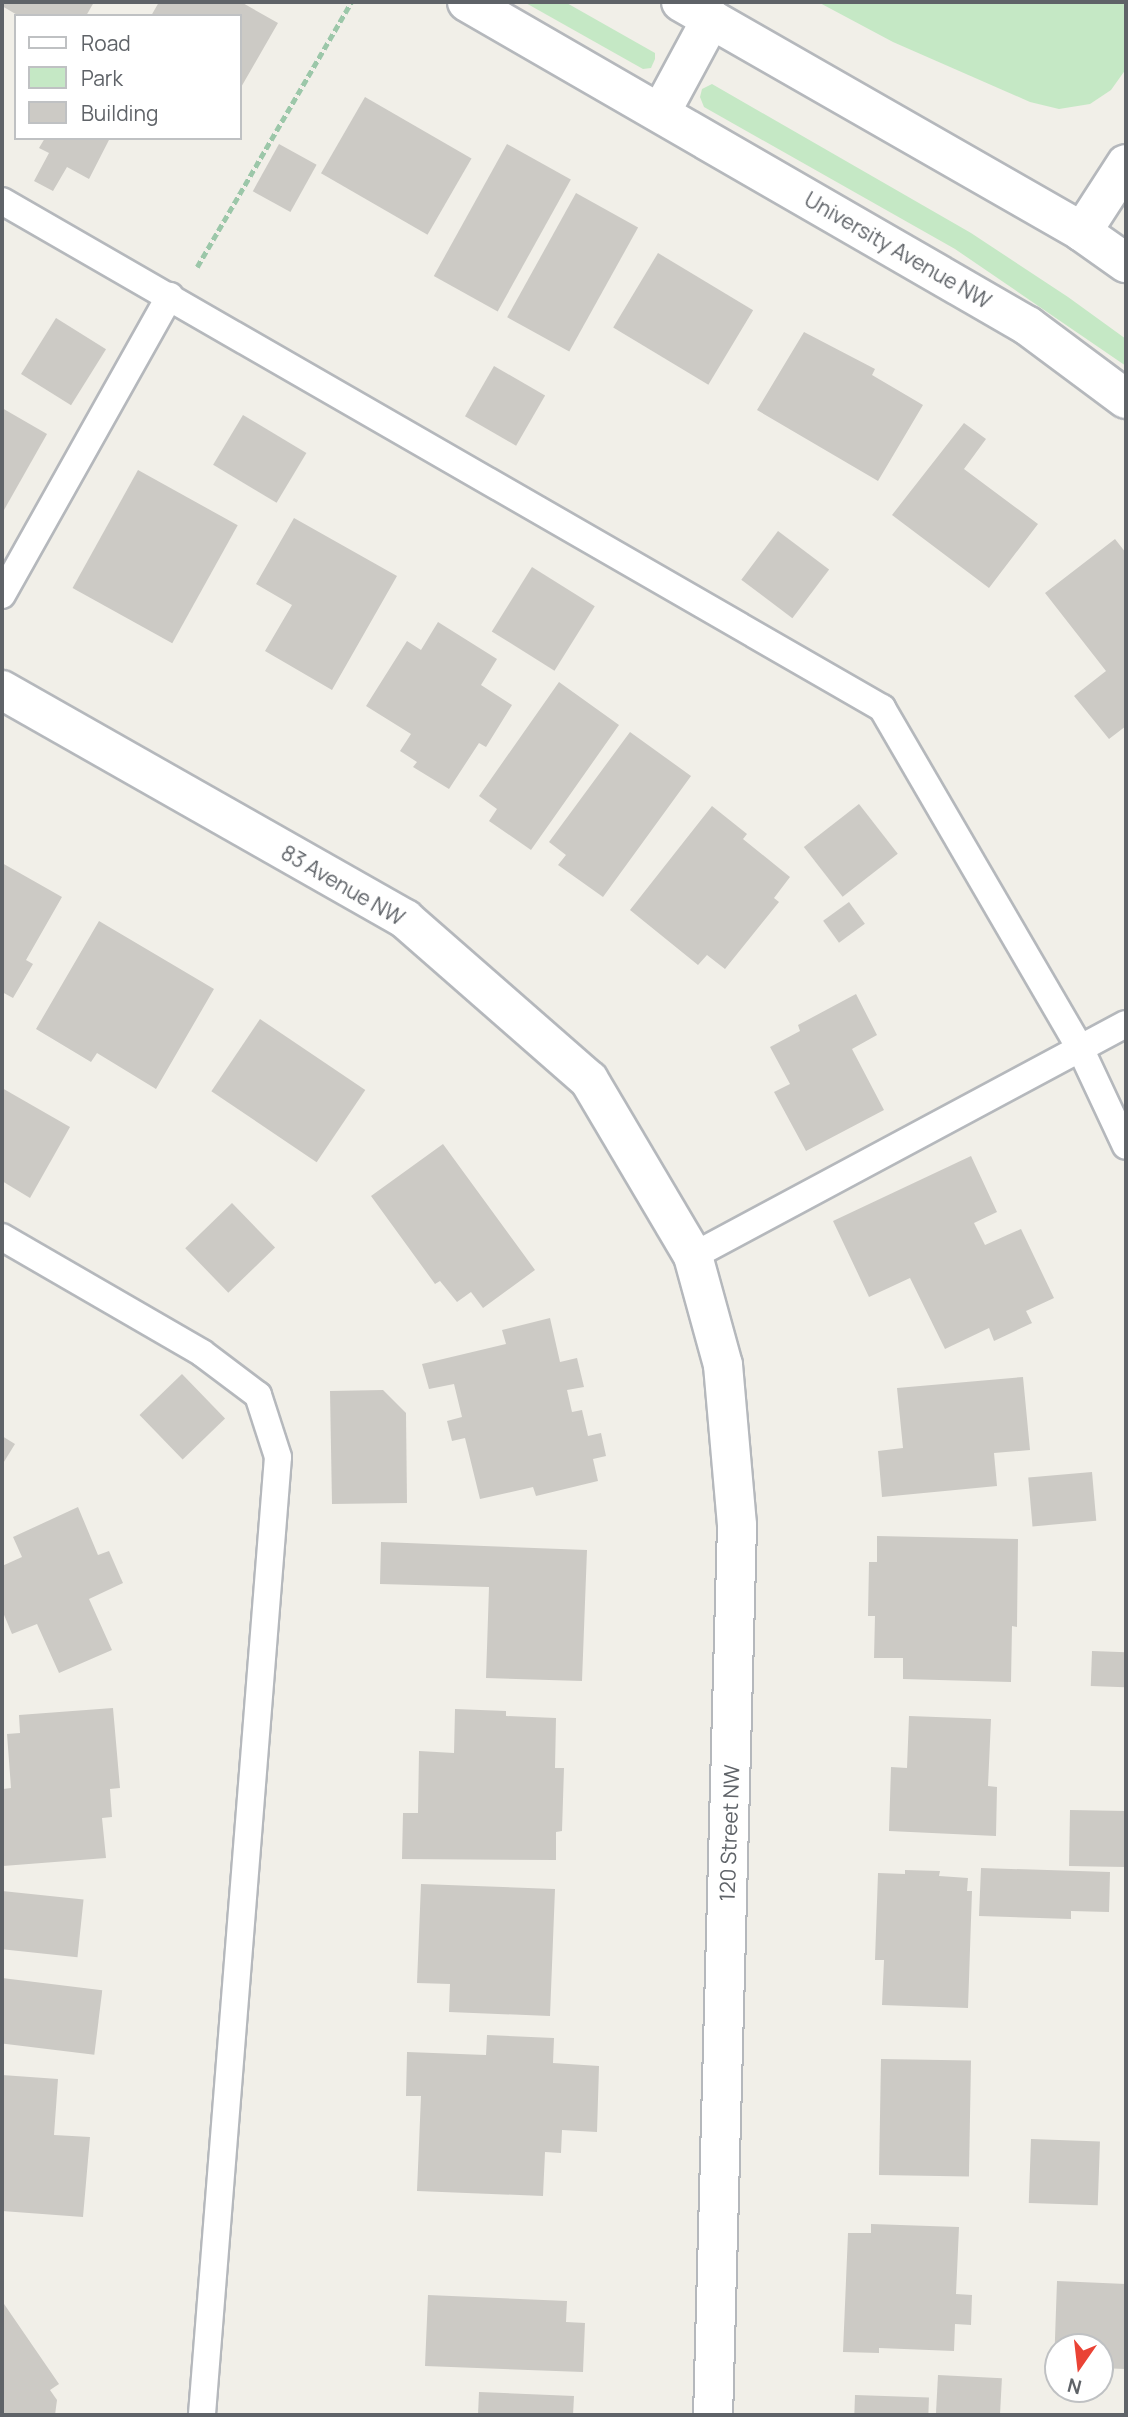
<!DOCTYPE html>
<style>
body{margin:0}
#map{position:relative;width:1128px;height:2417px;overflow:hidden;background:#f1efe8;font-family:Manrope,sans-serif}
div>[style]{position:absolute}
.green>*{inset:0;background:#c5e8c5}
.building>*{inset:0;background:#cccac5;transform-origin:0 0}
.path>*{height:4.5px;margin-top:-2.25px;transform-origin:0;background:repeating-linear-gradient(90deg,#9cc7a9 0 7px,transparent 0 10.5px)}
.roads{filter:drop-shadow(2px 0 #b5b8bc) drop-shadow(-2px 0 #b5b8bc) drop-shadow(0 2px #b5b8bc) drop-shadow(0 -2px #b5b8bc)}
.service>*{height:26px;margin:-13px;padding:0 13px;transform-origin:13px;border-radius:13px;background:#fff}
.minor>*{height:38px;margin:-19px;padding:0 19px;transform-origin:19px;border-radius:19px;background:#fff}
.tertiary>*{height:38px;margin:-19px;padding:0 19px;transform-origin:19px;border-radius:19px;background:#fff}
.secondary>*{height:38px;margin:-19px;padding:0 19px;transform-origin:19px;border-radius:19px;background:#fff}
span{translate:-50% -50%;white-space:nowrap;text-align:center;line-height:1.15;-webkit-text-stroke:6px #fff;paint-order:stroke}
.street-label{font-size:21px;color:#5f6368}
.frame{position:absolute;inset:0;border:4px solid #5f6368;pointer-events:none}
.legend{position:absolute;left:14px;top:14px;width:228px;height:126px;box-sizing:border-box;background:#fff;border:2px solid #bfc1c3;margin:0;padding:9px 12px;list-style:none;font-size:21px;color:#5f6368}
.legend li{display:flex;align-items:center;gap:14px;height:35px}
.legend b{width:35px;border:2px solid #bfc1c3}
.north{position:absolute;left:1044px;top:2333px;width:70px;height:70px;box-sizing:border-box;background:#fff;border:2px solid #bfc1c3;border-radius:50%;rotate:194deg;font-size:19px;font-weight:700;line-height:28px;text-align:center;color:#5f6368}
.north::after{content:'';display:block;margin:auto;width:24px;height:32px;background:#ea4335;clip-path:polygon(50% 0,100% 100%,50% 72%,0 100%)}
</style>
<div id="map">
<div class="green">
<i style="clip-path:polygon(524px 2px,565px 2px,655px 53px,655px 59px,651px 68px,643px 69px)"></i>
<i style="clip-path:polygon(818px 2px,1126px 2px,1126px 69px,1111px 90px,1090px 104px,1059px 109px,1030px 102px,893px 42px)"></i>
<i style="clip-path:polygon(712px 84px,971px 233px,1068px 297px,1126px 339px,1126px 366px,955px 249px,704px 107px,700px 97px,702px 89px)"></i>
</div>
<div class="building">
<i style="clip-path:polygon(2px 2px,94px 2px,86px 16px,19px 16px,2px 6px)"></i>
<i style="clip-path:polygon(159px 2px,241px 2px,278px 23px,240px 89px,240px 16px,151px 16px)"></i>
<i style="left:365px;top:97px;width:123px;height:88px;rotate:30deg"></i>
<i style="clip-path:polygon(45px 138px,110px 138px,89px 179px,67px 167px,53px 191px,34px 181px,49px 153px,39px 148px)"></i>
<i style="left:279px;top:144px;width:43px;height:54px;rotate:29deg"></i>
<i style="left:507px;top:144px;width:73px;height:151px;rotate:29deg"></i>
<i style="left:576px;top:193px;width:71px;height:142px;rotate:29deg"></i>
<i style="left:658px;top:253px;width:111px;height:87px;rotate:31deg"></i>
<i style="left:56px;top:318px;width:59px;height:66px;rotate:32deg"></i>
<i style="clip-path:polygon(804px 332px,875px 369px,872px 375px,923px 405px,878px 481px,757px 410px)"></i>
<i style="left:494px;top:366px;width:59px;height:58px;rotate:30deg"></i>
<i style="clip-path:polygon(2px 408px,47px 434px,4px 510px,2px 508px)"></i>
<i style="left:243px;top:415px;width:74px;height:58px;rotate:31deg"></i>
<i style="clip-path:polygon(964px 423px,986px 439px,964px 469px,1038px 524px,989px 588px,892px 515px)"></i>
<i style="left:138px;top:470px;width:114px;height:135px;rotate:29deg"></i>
<i style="clip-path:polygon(294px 518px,397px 576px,332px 690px,265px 651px,292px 605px,256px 584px)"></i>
<i style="left:778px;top:531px;width:64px;height:61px;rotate:37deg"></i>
<i style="clip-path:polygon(1115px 539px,1126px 553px,1126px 726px,1109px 739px,1074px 696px,1106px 671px,1045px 593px)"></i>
<i style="left:532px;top:567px;width:74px;height:76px;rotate:32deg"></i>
<i style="clip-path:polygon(438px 622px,497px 659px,481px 685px,512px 705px,486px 747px,479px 743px,449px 789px,413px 767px,417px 762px,400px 751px,411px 734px,366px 706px,407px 641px,421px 650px)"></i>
<i style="clip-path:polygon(559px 682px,619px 725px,531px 850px,489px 821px,497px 809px,479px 796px)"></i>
<i style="clip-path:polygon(630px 732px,691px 776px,603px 897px,558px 865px,566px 855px,549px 842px)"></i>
<i style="left:859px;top:804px;width:63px;height:70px;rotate:52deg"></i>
<i style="clip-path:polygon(712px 806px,747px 834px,743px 839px,790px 877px,774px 898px,779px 902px,725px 969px,707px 955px,698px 965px,630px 910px)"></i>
<i style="clip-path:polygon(2px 863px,62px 897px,26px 960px,33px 964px,13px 998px,2px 992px)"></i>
<i style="left:849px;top:902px;width:27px;height:32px;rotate:54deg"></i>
<i style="clip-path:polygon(99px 921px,214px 989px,156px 1089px,97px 1053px,91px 1062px,36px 1029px)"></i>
<i style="clip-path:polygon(856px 994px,877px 1035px,852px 1049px,884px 1110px,806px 1151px,774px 1092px,790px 1084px,770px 1047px,800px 1031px,798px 1025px)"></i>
<i style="left:260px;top:1019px;width:127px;height:87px;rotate:34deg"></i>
<i style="clip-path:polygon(2px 1088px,70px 1127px,30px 1198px,2px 1181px)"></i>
<i style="clip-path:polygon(443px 1144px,535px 1270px,483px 1308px,471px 1292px,457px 1302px,440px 1281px,435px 1284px,371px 1196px)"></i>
<i style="clip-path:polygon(971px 1156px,997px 1212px,974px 1223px,985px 1245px,1021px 1229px,1054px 1298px,1026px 1311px,1032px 1323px,994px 1341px,989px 1328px,945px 1349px,910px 1278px,869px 1297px,833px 1221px)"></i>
<i style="left:232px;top:1203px;width:62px;height:65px;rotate:46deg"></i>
<i style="clip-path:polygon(550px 1318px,560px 1362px,577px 1358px,584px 1387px,567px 1390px,572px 1412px,582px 1410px,588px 1436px,601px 1433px,606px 1456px,593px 1459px,598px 1481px,536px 1496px,533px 1487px,480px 1499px,465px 1438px,452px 1441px,447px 1421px,462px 1417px,454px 1384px,429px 1389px,422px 1364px,506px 1344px,502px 1330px)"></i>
<i style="left:182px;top:1374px;width:62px;height:59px;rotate:46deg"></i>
<i style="clip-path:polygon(1023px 1377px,1030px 1450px,994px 1453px,997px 1486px,882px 1497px,878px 1451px,903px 1448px,897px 1388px)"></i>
<i style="clip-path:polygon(383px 1390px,406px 1413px,407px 1503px,332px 1504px,330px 1391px)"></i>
<i style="clip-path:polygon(2px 1436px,15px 1444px,2px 1465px)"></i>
<i style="left:1092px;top:1472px;width:49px;height:64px;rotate:85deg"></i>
<i style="clip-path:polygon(78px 1507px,98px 1555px,109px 1551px,123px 1583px,89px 1599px,112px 1650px,59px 1673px,37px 1624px,12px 1634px,2px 1610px,2px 1566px,22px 1557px,13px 1537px)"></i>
<i style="clip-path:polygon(877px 1536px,1018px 1539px,1017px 1627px,1012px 1626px,1011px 1682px,903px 1679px,903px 1658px,874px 1658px,875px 1616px,868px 1616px,869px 1562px,877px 1562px)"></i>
<i style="clip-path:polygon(381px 1542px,587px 1550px,582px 1681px,486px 1678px,489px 1587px,380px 1584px)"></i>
<i style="left:1092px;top:1651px;width:34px;height:35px;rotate:2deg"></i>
<i style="clip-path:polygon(113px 1708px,120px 1788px,110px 1789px,112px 1817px,102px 1818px,106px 1858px,3px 1866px,3px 1789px,11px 1788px,7px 1734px,20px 1733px,19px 1715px)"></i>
<i style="clip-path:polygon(455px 1709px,506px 1711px,506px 1716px,556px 1718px,555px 1768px,564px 1768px,562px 1831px,556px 1832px,556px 1860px,402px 1859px,403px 1813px,418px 1813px,419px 1751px,454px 1753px)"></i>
<i style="clip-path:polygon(909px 1716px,991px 1719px,988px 1786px,997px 1787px,996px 1836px,889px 1831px,891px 1767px,907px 1768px)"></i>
<i style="left:1070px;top:1810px;width:56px;height:56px;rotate:1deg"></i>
<i style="clip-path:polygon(981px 1868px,1110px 1872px,1109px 1912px,1071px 1911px,1071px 1919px,979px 1916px)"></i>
<i style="clip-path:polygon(905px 1870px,940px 1871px,939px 1876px,968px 1878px,967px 1891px,972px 1891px,968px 2008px,882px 2005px,884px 1960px,875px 1960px,878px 1873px,905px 1874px)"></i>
<i style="clip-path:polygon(421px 1884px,555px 1889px,550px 2016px,449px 2012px,450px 1984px,417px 1983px)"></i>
<i style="left:2px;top:1891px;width:82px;height:58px;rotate:6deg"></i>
<i style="left:2px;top:1978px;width:101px;height:65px;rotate:7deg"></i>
<i style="clip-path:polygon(487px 2035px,554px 2038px,553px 2063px,599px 2066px,597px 2132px,562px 2130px,561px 2153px,545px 2152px,543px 2196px,417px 2191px,421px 2096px,406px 2096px,407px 2052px,486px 2055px)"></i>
<i style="left:881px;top:2059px;width:90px;height:116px;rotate:1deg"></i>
<i style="clip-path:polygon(2px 2075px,58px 2079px,54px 2135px,90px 2137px,83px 2217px,2px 2211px)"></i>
<i style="left:1031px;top:2139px;width:69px;height:64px;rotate:2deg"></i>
<i style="clip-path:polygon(871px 2224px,959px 2227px,956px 2294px,972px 2295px,971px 2325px,955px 2324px,954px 2351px,879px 2348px,879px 2353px,843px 2352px,848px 2233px,871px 2233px)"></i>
<i style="clip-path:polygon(1057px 2281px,1126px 2284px,1125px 2369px,1100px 2368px,1100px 2347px,1058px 2347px,1058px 2367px,1054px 2367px)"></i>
<i style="clip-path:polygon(428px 2295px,567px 2301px,566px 2322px,585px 2323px,583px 2372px,425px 2366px)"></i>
<i style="clip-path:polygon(2px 2301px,59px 2384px,50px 2390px,57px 2400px,55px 2415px,2px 2415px)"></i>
<i style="left:938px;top:2375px;width:64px;height:39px;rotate:3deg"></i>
<i style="clip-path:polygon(479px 2392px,574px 2396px,573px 2415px,478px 2415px)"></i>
<i style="left:855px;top:2395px;width:74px;height:20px;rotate:2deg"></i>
</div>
<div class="path">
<i style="left:197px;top:267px;width:306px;rotate:-59.8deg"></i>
</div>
<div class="roads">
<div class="service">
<i style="left:2px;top:201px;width:1016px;rotate:29.95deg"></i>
<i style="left:882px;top:708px;width:393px;rotate:59.8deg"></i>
<i style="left:1080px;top:1048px;width:108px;rotate:64.9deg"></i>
<i style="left:2px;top:595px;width:343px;rotate:-60.7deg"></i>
<i style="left:2px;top:1237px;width:231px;rotate:30.1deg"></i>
<i style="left:202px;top:1353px;width:70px;rotate:36.9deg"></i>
<i style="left:258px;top:1395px;width:65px;rotate:72.1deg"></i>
<i style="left:278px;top:1457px;width:961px;rotate:94.54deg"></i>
<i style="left:693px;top:1256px;width:491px;rotate:-28.2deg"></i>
</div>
<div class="minor">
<i style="left:467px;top:2px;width:648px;rotate:30.01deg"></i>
<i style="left:1028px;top:326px;width:122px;rotate:36.7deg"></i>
<i style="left:661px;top:112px;width:106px;rotate:-61.7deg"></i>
</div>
<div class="tertiary">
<i style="left:1082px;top:232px;width:81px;rotate:-57.1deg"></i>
<i style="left:2px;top:690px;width:464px;rotate:29.6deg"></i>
<i style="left:405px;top:919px;width:244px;rotate:41.2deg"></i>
<i style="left:589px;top:1080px;width:204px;rotate:59.4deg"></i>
<i style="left:693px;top:1256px;width:113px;rotate:74.6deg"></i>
<i style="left:723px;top:1365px;width:161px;rotate:85deg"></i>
<i style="left:737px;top:1525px;width:890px;rotate:91.54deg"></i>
</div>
<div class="secondary">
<i style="left:681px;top:2px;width:462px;rotate:29.8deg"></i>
<i style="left:1082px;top:232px;width:54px;rotate:35.2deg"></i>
</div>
</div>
<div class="street-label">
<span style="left:898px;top:250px;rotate:30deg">University Avenue NW</span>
<span style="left:343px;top:885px;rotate:30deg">83 Avenue NW</span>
<span style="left:729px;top:1833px;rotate:-88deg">120 Street NW</span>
</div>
<div class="frame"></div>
<ul class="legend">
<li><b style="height:9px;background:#fff"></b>Road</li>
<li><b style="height:19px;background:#c5e8c5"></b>Park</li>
<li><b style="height:19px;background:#cccac5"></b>Building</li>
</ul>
<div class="north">N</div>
</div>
